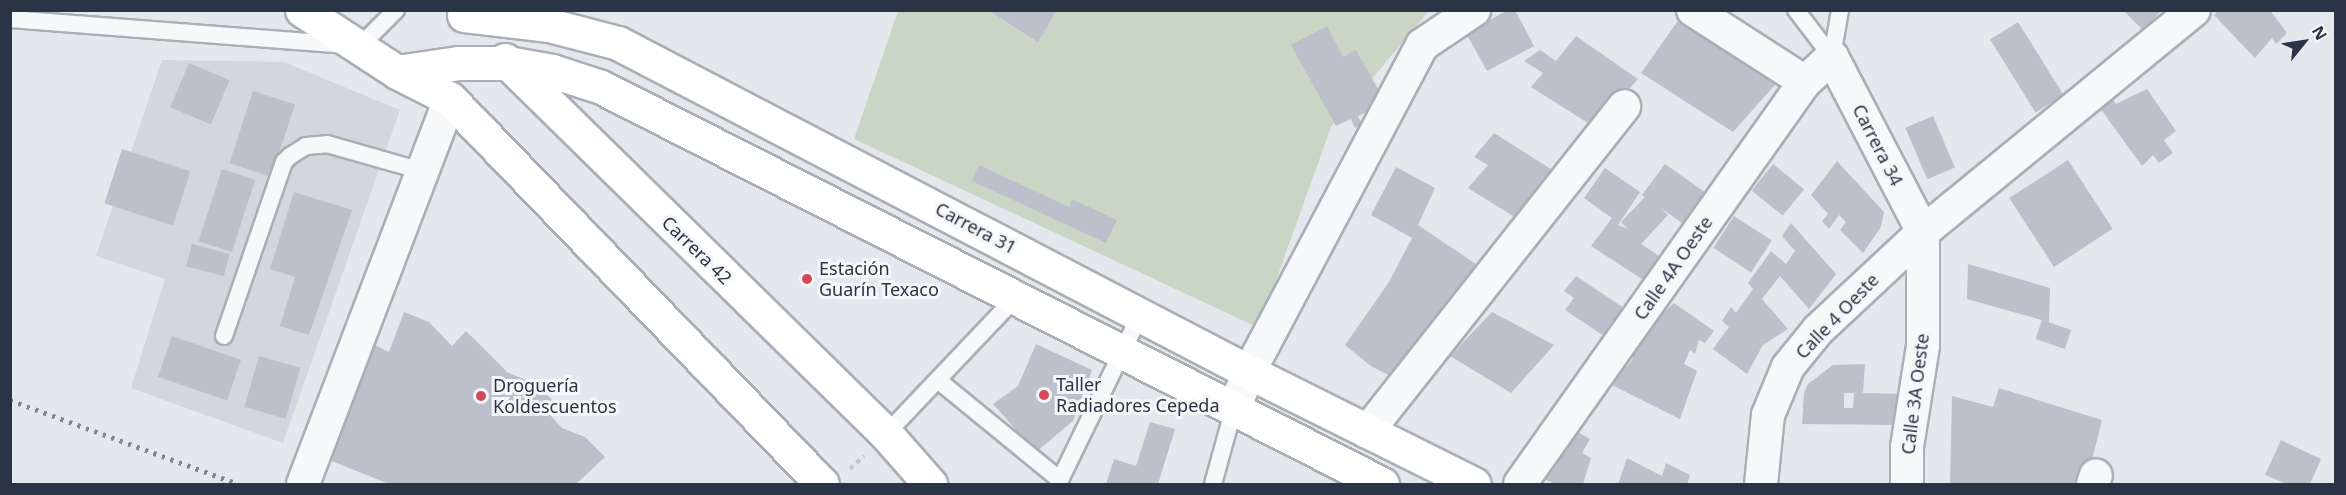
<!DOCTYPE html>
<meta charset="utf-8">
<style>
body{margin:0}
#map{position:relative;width:2346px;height:495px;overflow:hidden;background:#e4e7ec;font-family:"Noto Sans",sans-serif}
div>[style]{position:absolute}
.built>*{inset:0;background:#d2d6de}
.green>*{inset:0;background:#c9d6c5}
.building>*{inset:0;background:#bbc0ca;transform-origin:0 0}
.path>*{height:4px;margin-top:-2px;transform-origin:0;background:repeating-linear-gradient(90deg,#c2c5cb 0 4.5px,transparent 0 9px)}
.roads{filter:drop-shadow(2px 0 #a9aeb7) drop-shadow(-2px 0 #a9aeb7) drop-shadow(0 2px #a9aeb7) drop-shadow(0 -2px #a9aeb7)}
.lane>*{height:16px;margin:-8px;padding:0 8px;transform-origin:8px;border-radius:8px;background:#f7f8fa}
.street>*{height:32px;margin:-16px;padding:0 16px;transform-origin:16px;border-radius:16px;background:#f7f8fa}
.highway>*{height:33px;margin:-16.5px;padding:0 16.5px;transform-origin:16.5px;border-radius:16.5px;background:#fff}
.rail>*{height:4.5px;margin-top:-2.25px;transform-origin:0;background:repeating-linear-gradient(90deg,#7d8696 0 3px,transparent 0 9px)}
.dots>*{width:16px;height:16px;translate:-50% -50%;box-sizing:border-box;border:3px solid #f4f6f9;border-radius:50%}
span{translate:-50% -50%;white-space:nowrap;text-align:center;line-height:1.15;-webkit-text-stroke:6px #f4f6f9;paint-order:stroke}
.street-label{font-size:18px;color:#2b3445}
.poi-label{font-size:18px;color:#2b3445}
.left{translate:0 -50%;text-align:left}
.frame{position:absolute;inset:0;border:12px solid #2b3445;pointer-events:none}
.north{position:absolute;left:2274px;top:12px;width:60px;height:60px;-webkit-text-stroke:4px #f4f6f9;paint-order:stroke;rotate:60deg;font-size:16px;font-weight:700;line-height:24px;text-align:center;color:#2b3445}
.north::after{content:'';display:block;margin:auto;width:21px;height:27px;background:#2b3445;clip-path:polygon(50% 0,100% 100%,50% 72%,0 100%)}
</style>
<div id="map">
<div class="built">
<i style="clip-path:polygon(162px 60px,284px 62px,400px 110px,283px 443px,131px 388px,165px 279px,96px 256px)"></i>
</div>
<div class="green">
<i style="clip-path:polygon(898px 11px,1429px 11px,1331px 127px,1259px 328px,854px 139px)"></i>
</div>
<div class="building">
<i style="clip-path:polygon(988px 10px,1057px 10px,1038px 42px)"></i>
<i style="clip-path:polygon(1508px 10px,1515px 10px,1534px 46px,1487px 71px,1466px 33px)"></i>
<i style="clip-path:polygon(2123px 10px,2162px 10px,2143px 30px)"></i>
<i style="clip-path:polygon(2219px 10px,2270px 10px,2287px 33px,2276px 44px,2272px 38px,2255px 58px,2214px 15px)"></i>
<i style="clip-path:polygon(1682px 15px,1783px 76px,1733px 132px,1641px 73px)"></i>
<i style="left:2018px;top:22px;width:86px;height:33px;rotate:58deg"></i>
<i style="clip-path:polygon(1327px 26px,1343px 57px,1356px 50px,1386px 103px,1358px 116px,1362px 124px,1355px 128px,1351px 119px,1336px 126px,1291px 45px)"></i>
<i style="clip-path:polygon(1576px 36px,1638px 79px,1596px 128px,1531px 87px,1543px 73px,1524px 61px,1540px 50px,1556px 61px)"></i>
<i style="left:189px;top:63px;width:44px;height:48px;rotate:23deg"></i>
<i style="clip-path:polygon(2147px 89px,2176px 131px,2164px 140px,2173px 153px,2159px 163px,2153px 155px,2142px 166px,2100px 108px,2111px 98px,2116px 104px)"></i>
<i style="left:253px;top:91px;width:44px;height:76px;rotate:18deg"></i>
<i style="left:1933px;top:116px;width:56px;height:30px;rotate:67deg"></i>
<i style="clip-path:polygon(1494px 133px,1557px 173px,1521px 221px,1468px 188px,1488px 165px,1474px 157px)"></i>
<i style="left:122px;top:149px;width:72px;height:57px;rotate:18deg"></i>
<i style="left:2068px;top:160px;width:82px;height:70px;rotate:57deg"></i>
<i style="clip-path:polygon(1837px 161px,1884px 212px,1881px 227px,1863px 253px,1840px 230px,1846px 222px,1839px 215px,1829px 229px,1822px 221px,1828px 214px,1811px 195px)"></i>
<i style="clip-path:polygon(1665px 164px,1709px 195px,1700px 199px,1698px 203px,1701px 205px,1686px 226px,1661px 208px,1668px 215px,1641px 244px,1662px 258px,1645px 281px,1591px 246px,1612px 218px,1584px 198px,1605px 168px,1640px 192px,1618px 225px,1628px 229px,1621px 222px,1645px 197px,1642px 195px)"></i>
<i style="left:1773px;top:164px;width:40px;height:34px;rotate:39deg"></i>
<i style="clip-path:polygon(979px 165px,1069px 207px,1072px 199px,1117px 220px,1106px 243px,972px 181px)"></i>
<i style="clip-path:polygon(1396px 167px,1435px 188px,1418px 225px,1482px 268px,1402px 382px,1371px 366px,1345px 345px,1389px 282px,1412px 238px,1371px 215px)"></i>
<i style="left:222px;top:169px;width:35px;height:76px;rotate:18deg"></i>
<i style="clip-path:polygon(294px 192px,352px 210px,309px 335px,280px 326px,295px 277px,270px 269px)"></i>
<i style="left:1734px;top:216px;width:45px;height:38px;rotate:33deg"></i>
<i style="clip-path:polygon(1791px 223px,1836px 274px,1809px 309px,1780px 276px,1762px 299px,1788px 329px,1763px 345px,1747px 374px,1713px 349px,1729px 327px,1722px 321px,1731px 307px,1736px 313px,1753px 289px,1748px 283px,1771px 251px,1786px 264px,1795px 251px,1782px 236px)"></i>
<i style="left:192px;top:244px;width:39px;height:23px;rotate:15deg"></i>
<i style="clip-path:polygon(1968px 264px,2050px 288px,2049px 322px,1967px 299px)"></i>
<i style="clip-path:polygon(1576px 276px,1624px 308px,1604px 336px,1565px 310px,1574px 298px,1564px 291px)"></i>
<i style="clip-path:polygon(1674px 303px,1714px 331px,1705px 343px,1699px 340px,1695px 354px,1690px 350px,1684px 364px,1697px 371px,1680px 419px,1610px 384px,1630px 363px,1633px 358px,1628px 355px,1649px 327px)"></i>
<i style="clip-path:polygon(404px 312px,429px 322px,452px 346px,466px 331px,507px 372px,538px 385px,554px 402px,550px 415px,562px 428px,585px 437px,605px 457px,576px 484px,389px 484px,329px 460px,375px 345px,389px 352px)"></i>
<i style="clip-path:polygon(1492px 312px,1554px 345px,1511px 393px,1450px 356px)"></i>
<i style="left:2042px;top:320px;width:31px;height:20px;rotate:19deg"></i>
<i style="left:172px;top:336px;width:73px;height:43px;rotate:19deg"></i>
<i style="clip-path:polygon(1036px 344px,1092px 370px,1073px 421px,1036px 452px,993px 404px,1018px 386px)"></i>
<i style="left:259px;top:356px;width:43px;height:53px;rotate:16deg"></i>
<i style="clip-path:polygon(evenodd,1865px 364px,1863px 393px,1904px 394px,1900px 425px,1802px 424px,1804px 393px,1808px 384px,1833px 365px,1865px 364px,1844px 393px,1854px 393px,1853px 408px,1844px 408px,1844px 393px)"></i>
<i style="clip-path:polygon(1999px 388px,2102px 420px,2086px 484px,1950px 484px,1952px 396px,1993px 407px)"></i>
<i style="clip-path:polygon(1150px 422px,1175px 429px,1158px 484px,1106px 484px,1114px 459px,1136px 466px)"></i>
<i style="clip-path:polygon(1572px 429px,1590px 439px,1582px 453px,1591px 458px,1583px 484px,1555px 484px,1544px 479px,1554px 462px,1556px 463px)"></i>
<i style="clip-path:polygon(2281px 440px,2321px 459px,2310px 484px,2287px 484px,2265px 475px)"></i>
<i style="clip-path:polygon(1627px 458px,1662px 476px,1666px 463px,1690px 475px,1687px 484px,1618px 484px)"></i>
</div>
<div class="path">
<i style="left:850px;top:469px;width:19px;rotate:-43deg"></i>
</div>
<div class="roads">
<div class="lane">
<i style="left:1796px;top:10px;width:59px;rotate:52.5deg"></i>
<i style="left:10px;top:19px;width:351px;rotate:4.4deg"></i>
<i style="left:360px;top:46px;width:51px;rotate:-45deg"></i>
<i style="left:1832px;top:57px;width:48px;rotate:-80.3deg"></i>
<i style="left:224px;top:336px;width:184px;rotate:-71deg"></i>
<i style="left:284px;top:162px;width:8px;rotate:-45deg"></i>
<i style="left:290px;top:156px;width:19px;rotate:-32deg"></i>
<i style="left:306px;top:146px;width:21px;rotate:-5deg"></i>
<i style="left:327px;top:144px;width:99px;rotate:15.9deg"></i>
<i style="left:939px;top:381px;width:156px;rotate:39.3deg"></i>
<i style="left:886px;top:434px;width:189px;rotate:-46.5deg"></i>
<i style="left:1058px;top:484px;width:188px;rotate:-64.1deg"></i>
<i style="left:1213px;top:484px;width:79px;rotate:-74.6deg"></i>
</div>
<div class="street">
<i style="left:1693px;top:10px;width:133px;rotate:32.7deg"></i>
<i style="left:1234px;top:408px;width:39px;rotate:-67deg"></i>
<i style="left:1249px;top:372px;width:370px;rotate:-62.1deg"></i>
<i style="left:1422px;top:45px;width:63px;rotate:-33.9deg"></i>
<i style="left:1367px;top:432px;width:415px;rotate:-51.7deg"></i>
<i style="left:303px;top:484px;width:412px;rotate:-69.1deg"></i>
<i style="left:1520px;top:484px;width:493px;rotate:-54.7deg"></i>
<i style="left:1805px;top:82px;width:37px;rotate:-43deg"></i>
<i style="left:1832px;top:57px;width:197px;rotate:62.5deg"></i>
<i style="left:1923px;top:232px;width:114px;rotate:90deg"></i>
<i style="left:1923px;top:346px;width:102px;rotate:99deg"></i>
<i style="left:1907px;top:447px;width:37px;rotate:90deg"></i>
<i style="left:1761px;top:484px;width:69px;rotate:-84.2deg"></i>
<i style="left:1768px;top:415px;width:52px;rotate:-67.4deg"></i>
<i style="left:1788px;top:367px;width:48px;rotate:-51deg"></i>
<i style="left:1818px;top:330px;width:144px;rotate:-43deg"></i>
<i style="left:1923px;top:232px;width:350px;rotate:-39.3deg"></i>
<i style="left:2093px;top:484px;width:9px;rotate:-72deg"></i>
</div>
<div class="highway">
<i style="left:302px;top:10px;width:113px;rotate:33.1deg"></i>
<i style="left:397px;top:72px;width:59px;rotate:27deg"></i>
<i style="left:450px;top:99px;width:535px;rotate:45.98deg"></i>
<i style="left:464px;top:15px;width:86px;rotate:6.7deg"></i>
<i style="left:549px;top:25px;width:71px;rotate:14.6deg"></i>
<i style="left:618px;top:43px;width:712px;rotate:27.54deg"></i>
<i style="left:1249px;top:372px;width:251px;rotate:26.5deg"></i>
<i style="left:505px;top:60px;width:534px;rotate:44.47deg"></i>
<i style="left:886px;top:434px;width:67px;rotate:48.7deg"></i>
<i style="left:397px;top:72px;width:63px;rotate:-8.3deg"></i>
<i style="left:459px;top:63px;width:49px"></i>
<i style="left:508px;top:63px;width:45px;rotate:10.3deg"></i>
<i style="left:552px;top:71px;width:52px;rotate:18.1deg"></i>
<i style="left:601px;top:87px;width:876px;rotate:26.95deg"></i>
</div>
</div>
<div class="rail">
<i style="left:10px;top:400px;width:243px;rotate:20.2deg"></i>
</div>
<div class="dots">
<i style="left:807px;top:279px;background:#d1495b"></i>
<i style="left:1044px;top:395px;background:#d1495b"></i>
<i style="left:481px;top:396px;background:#d1495b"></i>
</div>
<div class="street-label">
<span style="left:1878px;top:145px;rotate:63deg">Carrera 34</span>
<span style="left:976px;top:228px;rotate:28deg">Carrera 31</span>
<span style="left:697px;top:250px;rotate:44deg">Carrera 42</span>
<span style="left:1673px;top:268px;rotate:-55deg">Calle 4A Oeste</span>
<span style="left:1837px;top:316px;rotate:-46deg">Calle 4 Oeste</span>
<span style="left:1915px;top:394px;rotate:-83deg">Calle 3A Oeste</span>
</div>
<div class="poi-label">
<span class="left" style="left:819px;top:279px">Estación<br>Guarín Texaco</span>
<span class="left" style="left:1056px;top:395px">Taller<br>Radiadores Cepeda</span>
<span class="left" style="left:493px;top:396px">Droguería<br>Koldescuentos</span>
</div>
<div class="frame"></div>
<div class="north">N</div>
</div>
